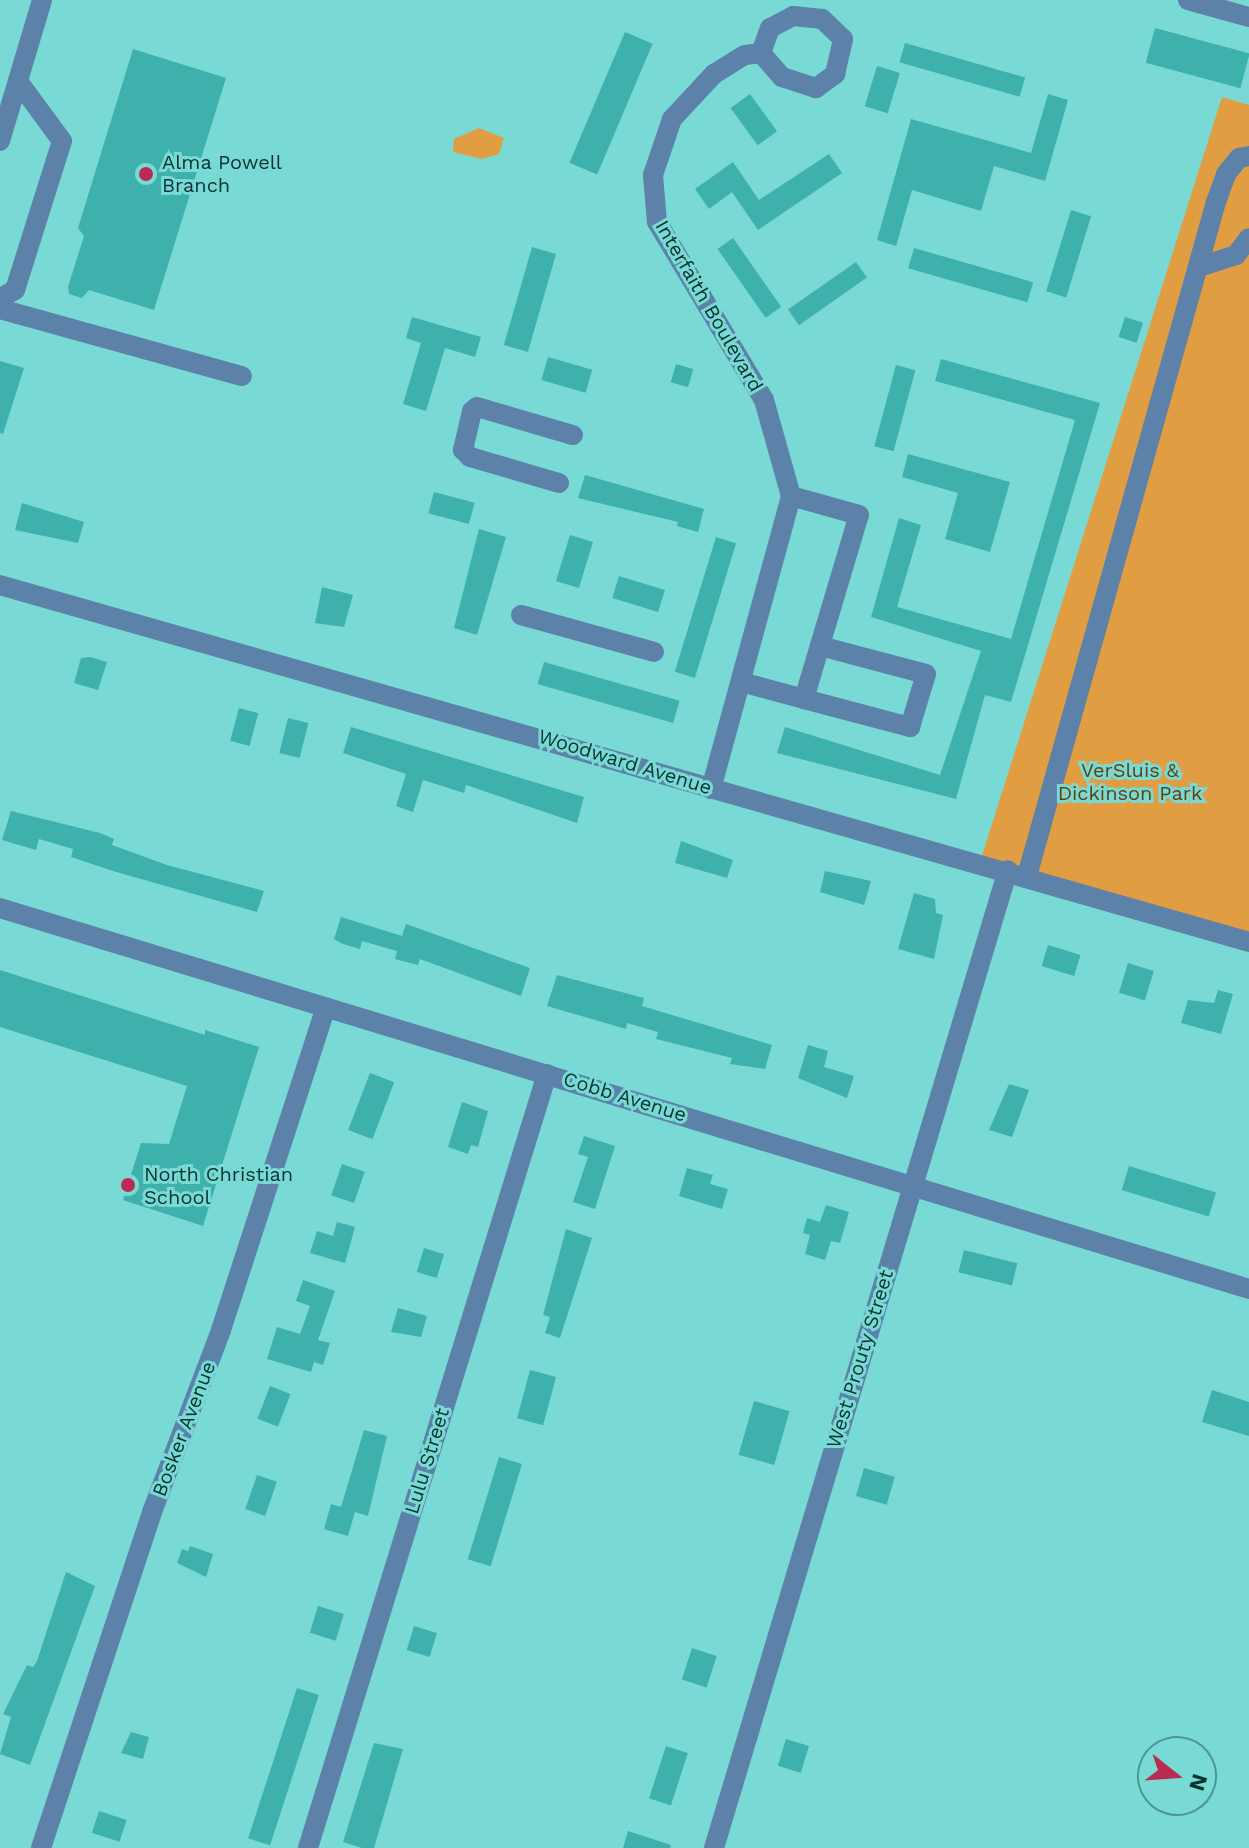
<!DOCTYPE html>
<style>
body{margin:0}
#map{position:relative;width:1249px;height:1848px;overflow:hidden;background:#79d9d4;font-family:"Work Sans",sans-serif}
div>[style]{position:absolute}
.green>*{inset:0;background:#e19d42}
.building>*{inset:0;background:#3fb1ac;transform-origin:0 0}
.minor>*{height:20px;margin:-10px;padding:0 10px;transform-origin:10px;border-radius:10px;background:#5c82aa}
.dots>*{width:22px;height:22px;translate:-50% -50%;box-sizing:border-box;border:4px solid #79d9d4;border-radius:50%}
span{translate:-50% -50%;white-space:nowrap;text-align:center;line-height:1.15;-webkit-text-stroke:6px #79d9d4;paint-order:stroke}
.poi-label{font-size:20px;color:#093432}
.left{translate:0 -50%;text-align:left}
.street-label{font-size:20px;color:#093432}
.park-label{font-size:20px;color:#623f0b}
.north{position:absolute;left:1137px;top:1736px;width:80px;height:80px;box-sizing:border-box;background:#79d9d4;border:2px solid #4c9793;border-radius:50%;rotate:107deg;font-size:22px;font-weight:700;line-height:32px;text-align:center;color:#093432}
.north::after{content:'';display:block;margin:auto;width:28px;height:36px;background:#bb2b51;clip-path:polygon(50% 0,100% 100%,50% 72%,0 100%)}
</style>
<div id="map">
<div class="green">
<i style="clip-path:polygon(1222px 97px,1249px 105px,1249px 942px,980px 862px)"></i>
<i style="clip-path:polygon(479px 128px,504px 138px,499px 154px,482px 159px,453px 152px,454px 139px)"></i>
</div>
<div class="building">
<i style="left:1155px;top:28px;width:98px;height:36px;rotate:15deg"></i>
<i style="left:625px;top:32px;width:30px;height:142px;rotate:23deg"></i>
<i style="left:905px;top:43px;width:125px;height:20px;rotate:16deg"></i>
<i style="clip-path:polygon(133px 49px,226px 78px,154px 310px,89px 290px,82px 298px,69px 294px,68px 287px,84px 236px,78px 228px)"></i>
<i style="left:877px;top:66px;width:24px;height:42px;rotate:17deg"></i>
<i style="left:750px;top:94px;width:46px;height:24px;rotate:54deg"></i>
<i style="clip-path:polygon(1048px 94px,1068px 100px,1045px 181px,994px 166px,981px 211px,912px 190px,896px 246px,877px 240px,911px 119px,1031px 153px)"></i>
<i style="clip-path:polygon(829px 154px,842px 173px,758px 230px,732px 192px,709px 209px,695px 189px,733px 162px,759px 200px)"></i>
<i style="left:1071px;top:210px;width:21px;height:85px;rotate:17deg"></i>
<i style="left:733px;top:238px;width:84px;height:19px;rotate:55deg"></i>
<i style="left:532px;top:247px;width:25px;height:102px;rotate:16deg"></i>
<i style="left:914px;top:248px;width:124px;height:21px;rotate:16deg"></i>
<i style="left:856px;top:262px;width:19px;height:83px;rotate:55deg"></i>
<i style="clip-path:polygon(412px 317px,481px 337px,475px 357px,445px 348px,426px 411px,403px 404px,421px 343px,406px 338px)"></i>
<i style="left:1125px;top:317px;width:19px;height:21px;rotate:18deg"></i>
<i style="left:548px;top:357px;width:46px;height:24px;rotate:16deg"></i>
<i style="clip-path:polygon(941px 359px,1100px 403px,1011px 702px,985px 695px,956px 799px,777px 753px,785px 727px,940px 775px,981px 651px,871px 617px,899px 518px,921px 525px,897px 607px,1011px 639px,1075px 420px,935px 381px)"></i>
<i style="clip-path:polygon(0 361px,24px 368px,3px 434px,0 433px)"></i>
<i style="left:676px;top:364px;width:18px;height:19px;rotate:16deg"></i>
<i style="left:896px;top:365px;width:20px;height:84px;rotate:15deg"></i>
<i style="clip-path:polygon(908px 454px,1010px 482px,990px 552px,945px 539px,958px 493px,902px 477px)"></i>
<i style="clip-path:polygon(585px 475px,704px 509px,698px 532px,677px 526px,678px 522px,578px 498px)"></i>
<i style="left:434px;top:492px;width:42px;height:22px;rotate:15deg"></i>
<i style="clip-path:polygon(22px 503px,84px 522px,78px 543px,15px 530px)"></i>
<i style="clip-path:polygon(479px 529px,506px 537px,477px 635px,454px 628px)"></i>
<i style="left:570px;top:535px;width:24px;height:48px;rotate:17deg"></i>
<i style="left:716px;top:537px;width:21px;height:141px;rotate:17deg"></i>
<i style="left:619px;top:576px;width:48px;height:23px;rotate:17deg"></i>
<i style="clip-path:polygon(322px 587px,353px 595px,344px 627px,315px 623px)"></i>
<i style="clip-path:polygon(90px 657px,107px 662px,98px 690px,74px 683px,81px 658px)"></i>
<i style="left:544px;top:662px;width:141px;height:23px;rotate:16deg"></i>
<i style="left:239px;top:708px;width:20px;height:34px;rotate:15deg"></i>
<i style="left:288px;top:718px;width:21px;height:36px;rotate:14deg"></i>
<i style="clip-path:polygon(351px 727px,584px 797px,577px 823px,466px 785px,464px 793px,423px 780px,413px 812px,396px 806px,406px 774px,343px 753px)"></i>
<i style="clip-path:polygon(11px 811px,100px 833px,114px 839px,112px 845px,167px 865px,264px 891px,257px 912px,113px 871px,71px 857px,73px 849px,39px 839px,36px 850px,2px 840px)"></i>
<i style="clip-path:polygon(681px 841px,733px 860px,727px 878px,675px 863px)"></i>
<i style="clip-path:polygon(825px 871px,871px 881px,864px 905px,820px 892px)"></i>
<i style="clip-path:polygon(914px 893px,935px 899px,936px 913px,943px 915px,934px 959px,898px 949px)"></i>
<i style="clip-path:polygon(341px 917px,402px 936px,406px 924px,530px 968px,521px 996px,420px 959px,418px 965px,395px 959px,397px 951px,362px 941px,360px 949px,343px 944px,334px 939px)"></i>
<i style="left:1048px;top:945px;width:34px;height:22px;rotate:17deg"></i>
<i style="left:1128px;top:963px;width:27px;height:31px;rotate:17deg"></i>
<i style="clip-path:polygon(0 970px,205px 1035px,205px 1030px,259px 1047px,203px 1226px,123px 1200px,141px 1143px,169px 1144px,187px 1086px,0 1027px)"></i>
<i style="clip-path:polygon(557px 975px,644px 998px,642px 1006px,772px 1045px,765px 1069px,730px 1064px,732px 1058px,656px 1039px,658px 1032px,627px 1023px,626px 1029px,547px 1006px)"></i>
<i style="clip-path:polygon(1218px 990px,1233px 994px,1221px 1034px,1181px 1023px,1188px 1000px,1214px 1003px)"></i>
<i style="clip-path:polygon(808px 1045px,828px 1051px,824px 1067px,854px 1076px,847px 1098px,798px 1078px)"></i>
<i style="left:370px;top:1073px;width:26px;height:61px;rotate:21deg"></i>
<i style="clip-path:polygon(1009px 1084px,1029px 1090px,1012px 1137px,989px 1130px)"></i>
<i style="clip-path:polygon(462px 1102px,488px 1111px,478px 1147px,471px 1145px,468px 1154px,448px 1147px)"></i>
<i style="clip-path:polygon(584px 1136px,615px 1146px,595px 1209px,573px 1202px,588px 1157px,578px 1154px)"></i>
<i style="left:342px;top:1164px;width:24px;height:33px;rotate:19deg"></i>
<i style="left:1129px;top:1166px;width:91px;height:25px;rotate:17deg"></i>
<i style="clip-path:polygon(687px 1168px,713px 1175px,710px 1184px,728px 1189px,722px 1209px,679px 1196px)"></i>
<i style="clip-path:polygon(826px 1205px,849px 1212px,840px 1243px,831px 1241px,825px 1260px,805px 1254px,810px 1235px,803px 1233px,807px 1218px,820px 1222px)"></i>
<i style="clip-path:polygon(337px 1222px,355px 1227px,345px 1263px,310px 1253px,317px 1231px,333px 1236px)"></i>
<i style="clip-path:polygon(566px 1229px,592px 1238px,560px 1338px,545px 1333px,550px 1317px,543px 1315px)"></i>
<i style="left:424px;top:1248px;width:21px;height:25px;rotate:17deg"></i>
<i style="left:964px;top:1250px;width:55px;height:23px;rotate:14deg"></i>
<i style="clip-path:polygon(303px 1280px,335px 1291px,318px 1340px,330px 1343px,323px 1365px,314px 1362px,311px 1372px,267px 1359px,277px 1327px,300px 1334px,310px 1306px,296px 1301px)"></i>
<i style="clip-path:polygon(398px 1308px,427px 1316px,421px 1337px,391px 1332px)"></i>
<i style="left:530px;top:1370px;width:27px;height:50px;rotate:15deg"></i>
<i style="left:270px;top:1386px;width:22px;height:35px;rotate:21deg"></i>
<i style="clip-path:polygon(1212px 1390px,1249px 1402px,1249px 1436px,1202px 1422px)"></i>
<i style="left:754px;top:1401px;width:37px;height:56px;rotate:16deg"></i>
<i style="clip-path:polygon(364px 1430px,387px 1436px,368px 1516px,355px 1512px,348px 1536px,324px 1529px,331px 1504px,341px 1507px)"></i>
<i style="left:499px;top:1457px;width:24px;height:107px;rotate:17deg"></i>
<i style="left:864px;top:1468px;width:32px;height:29px;rotate:16deg"></i>
<i style="left:257px;top:1475px;width:21px;height:36px;rotate:19deg"></i>
<i style="clip-path:polygon(190px 1546px,213px 1554px,206px 1577px,177px 1563px,182px 1549px,188px 1551px)"></i>
<i style="clip-path:polygon(66px 1572px,95px 1586px,30px 1765px,0 1754px,11px 1717px,3px 1714px,27px 1665px,33px 1667px,37px 1661px)"></i>
<i style="left:318px;top:1606px;width:27px;height:28px;rotate:17deg"></i>
<i style="left:414px;top:1626px;width:24px;height:25px;rotate:17deg"></i>
<i style="left:692px;top:1648px;width:26px;height:33px;rotate:18deg"></i>
<i style="left:297px;top:1688px;width:23px;height:158px;rotate:18deg"></i>
<i style="clip-path:polygon(131px 1732px,149px 1737px,143px 1759px,121px 1753px)"></i>
<i style="left:786px;top:1739px;width:24px;height:28px;rotate:17deg"></i>
<i style="clip-path:polygon(374px 1743px,403px 1749px,374px 1848px,362px 1848px,343px 1842px)"></i>
<i style="left:666px;top:1746px;width:23px;height:55px;rotate:18deg"></i>
<i style="left:99px;top:1811px;width:29px;height:23px;rotate:18deg"></i>
<i style="clip-path:polygon(628px 1831px,671px 1845px,670px 1848px,623px 1848px)"></i>
</div>
<div class="minor">
<i style="left:1188px;top:0;width:63px;rotate:15.6deg"></i>
<i style="left:0;top:141px;width:147px;rotate:-73.4deg"></i>
<i style="left:1199px;top:267px;width:39px;rotate:-18deg"></i>
<i style="left:1236px;top:255px;width:21px;rotate:-53deg"></i>
<i style="left:0;top:298px;width:17px;rotate:-28deg"></i>
<i style="left:15px;top:290px;width:156px;rotate:-72.5deg"></i>
<i style="left:62px;top:141px;width:74px;rotate:-126.3deg"></i>
<i style="left:0;top:309px;width:251px;rotate:15.5deg"></i>
<i style="left:559px;top:483px;width:93px;rotate:-163.7deg"></i>
<i style="left:470px;top:457px;width:10px;rotate:-135deg"></i>
<i style="left:463px;top:450px;width:40px;rotate:-77deg"></i>
<i style="left:472px;top:411px;width:6px;rotate:-39deg"></i>
<i style="left:477px;top:407px;width:100px;rotate:16.3deg"></i>
<i style="left:0;top:585px;width:1299px;rotate:15.95deg"></i>
<i style="left:521px;top:615px;width:138px;rotate:15.5deg"></i>
<i style="left:741px;top:682px;width:65px;rotate:15.1deg"></i>
<i style="left:804px;top:699px;width:192px;rotate:-73.4deg"></i>
<i style="left:859px;top:515px;width:71px;rotate:-164.4deg"></i>
<i style="left:804px;top:699px;width:110px;rotate:14.8deg"></i>
<i style="left:910px;top:727px;width:55px;rotate:-73.2deg"></i>
<i style="left:926px;top:674px;width:110px;rotate:-165.2deg"></i>
<i style="left:711px;top:789px;width:304px;rotate:-74.7deg"></i>
<i style="left:791px;top:496px;width:100px;rotate:-105.7deg"></i>
<i style="left:764px;top:400px;width:208px;rotate:-121deg"></i>
<i style="left:657px;top:222px;width:47px;rotate:-94.9deg"></i>
<i style="left:653px;top:175px;width:59px;rotate:-71.3deg"></i>
<i style="left:672px;top:119px;width:62px;rotate:-47deg"></i>
<i style="left:714px;top:74px;width:36px;rotate:-32deg"></i>
<i style="left:745px;top:55px;width:16px;rotate:-7deg"></i>
<i style="left:761px;top:53px;width:32px;rotate:49deg"></i>
<i style="left:782px;top:77px;width:36px;rotate:18deg"></i>
<i style="left:816px;top:88px;width:24px;rotate:-36deg"></i>
<i style="left:835px;top:74px;width:36px;rotate:-77deg"></i>
<i style="left:843px;top:39px;width:29px;rotate:-136deg"></i>
<i style="left:822px;top:19px;width:29px;rotate:-174deg"></i>
<i style="left:793px;top:16px;width:26px;rotate:152deg"></i>
<i style="left:770px;top:28px;width:27px;rotate:110deg"></i>
<i style="left:1027px;top:876px;width:700px;rotate:-74.34deg"></i>
<i style="left:1216px;top:202px;width:30px;rotate:-70deg"></i>
<i style="left:1226px;top:174px;width:21px;rotate:-51deg"></i>
<i style="left:1239px;top:158px;width:10px;rotate:-11deg"></i>
<i style="left:0;top:908px;width:1306px;rotate:16.96deg"></i>
<i style="left:41px;top:1848px;width:354px;rotate:-71.7deg"></i>
<i style="left:152px;top:1512px;width:195px;rotate:-69.2deg"></i>
<i style="left:221px;top:1330px;width:337px;rotate:-72deg"></i>
<i style="left:308px;top:1848px;width:810px;rotate:-72.84deg"></i>
<i style="left:714px;top:1848px;width:1021px;rotate:-73.27deg"></i>
</div>
<div class="dots">
<i style="left:146px;top:174px;background:#bb2b51"></i>
<i style="left:128px;top:1185px;background:#bb2b51"></i>
</div>
<div class="poi-label">
<span class="left" style="left:162px;top:174px">Alma Powell<br>Branch</span>
<span class="left" style="left:144px;top:1186px">North Christian<br>School</span>
</div>
<div class="street-label">
<span style="left:709px;top:306px;rotate:60deg">Interfaith Boulevard</span>
<span style="left:625px;top:762px;rotate:17deg">Woodward Avenue</span>
<span style="left:625px;top:1097px;rotate:17deg">Cobb Avenue</span>
<span style="left:860px;top:1359px;rotate:-73deg">West Prouty Street</span>
<span style="left:184px;top:1429px;rotate:-69deg">Bosker Avenue</span>
<span style="left:427px;top:1461px;rotate:-73deg">Lulu Street</span>
</div>
<div class="park-label">
<span style="left:1130px;top:782px">VerSluis &amp;<br>Dickinson Park</span>
</div>
<div class="north">N</div>
</div>
